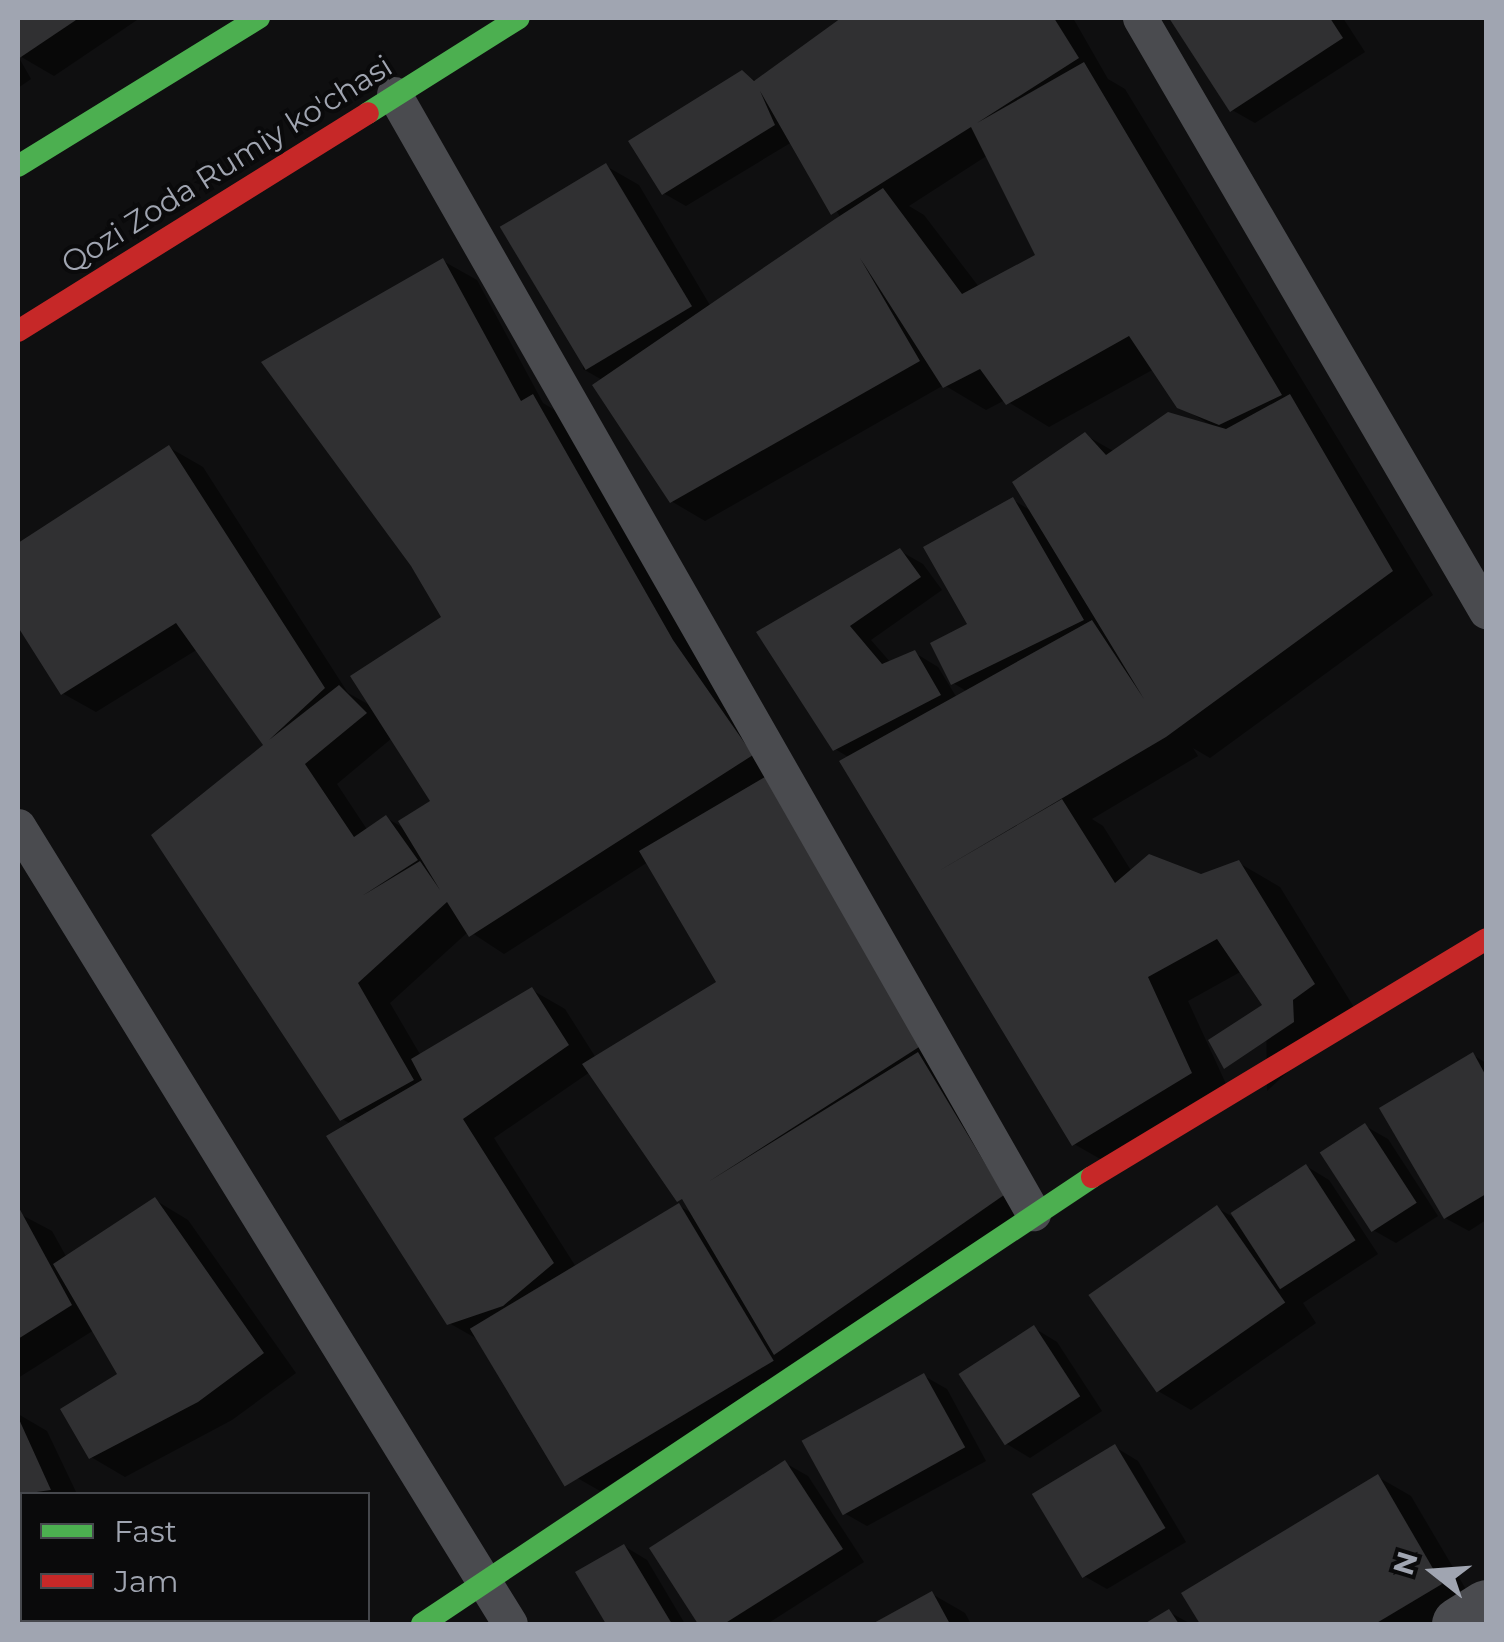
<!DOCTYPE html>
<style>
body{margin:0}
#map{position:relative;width:1504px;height:1642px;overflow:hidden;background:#0f0f10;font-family:Montserrat,sans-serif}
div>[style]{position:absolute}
.shadow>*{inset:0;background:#0007;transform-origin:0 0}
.building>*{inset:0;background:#303032;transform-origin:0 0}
.lane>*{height:35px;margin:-17.5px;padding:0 17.5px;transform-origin:17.5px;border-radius:17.5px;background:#4a4b4f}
.street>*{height:55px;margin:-27.5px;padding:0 27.5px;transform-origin:27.5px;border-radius:27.5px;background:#4a4b4f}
.fast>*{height:22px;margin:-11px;padding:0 11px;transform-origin:11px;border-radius:11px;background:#4caf50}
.jam>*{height:22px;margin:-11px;padding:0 11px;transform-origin:11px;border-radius:11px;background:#c62828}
span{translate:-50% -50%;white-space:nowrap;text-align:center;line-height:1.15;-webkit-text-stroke:8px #0a0a0b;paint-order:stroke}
.street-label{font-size:30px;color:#a0a5b1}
.frame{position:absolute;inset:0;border:20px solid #a0a5b1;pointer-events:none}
.legend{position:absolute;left:20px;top:1492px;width:350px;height:130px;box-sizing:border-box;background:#0a0a0b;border:2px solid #46484d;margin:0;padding:12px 18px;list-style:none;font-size:30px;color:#a0a5b1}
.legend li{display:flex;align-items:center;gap:20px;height:50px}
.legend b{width:50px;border:2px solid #46484d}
.north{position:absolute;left:1384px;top:1522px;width:100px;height:100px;-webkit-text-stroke:8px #0a0a0b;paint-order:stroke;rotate:287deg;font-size:28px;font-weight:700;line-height:40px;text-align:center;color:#a0a5b1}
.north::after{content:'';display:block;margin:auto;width:35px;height:45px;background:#a0a5b1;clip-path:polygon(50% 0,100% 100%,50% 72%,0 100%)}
</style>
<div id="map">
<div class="shadow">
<i style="clip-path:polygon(18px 18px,140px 18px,54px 76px,18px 55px)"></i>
<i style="clip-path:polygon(evenodd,845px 18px,1073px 18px,1108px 79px,1125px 89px,1433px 595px,1210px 758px,1193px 748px,1198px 756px,1092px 819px,1103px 826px,1132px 872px,1201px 876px,1239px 863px,1280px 887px,1355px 1009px,1267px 1091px,1266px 1006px,1242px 971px,1188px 1001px,1232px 1097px,1116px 1168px,1074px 1144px,850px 758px,835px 749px,760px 633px,900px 551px,923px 564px,942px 590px,871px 640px,891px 663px,915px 653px,938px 667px,957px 698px,968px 692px,953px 683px,1013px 500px,1033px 512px,1085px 435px,1115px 452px,1211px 425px,1179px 406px,1154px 369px,1049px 427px,1005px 400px,986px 410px,944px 385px,705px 521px,671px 501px,604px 381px,583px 369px,606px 166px,639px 185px,711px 307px,841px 218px,792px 142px,686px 206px,663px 193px,742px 73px,758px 82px,845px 18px,988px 155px,1038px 256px,979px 287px,924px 215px,909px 206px,988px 155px)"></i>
<i style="clip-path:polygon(1172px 18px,1343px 18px,1365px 52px,1255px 123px,1232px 110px)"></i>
<i style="clip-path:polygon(18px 56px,31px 79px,18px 88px)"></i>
<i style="clip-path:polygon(evenodd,443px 261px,477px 280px,543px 403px,566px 417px,1036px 1215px,600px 1491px,567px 1472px,479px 1340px,449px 1323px,351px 1124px,342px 1119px,267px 746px,198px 649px,96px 712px,62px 693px,18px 622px,18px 546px,170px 448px,203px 467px,348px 693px,373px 707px,445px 618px,443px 261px,392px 738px,433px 802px,406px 829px,386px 818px,368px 831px,337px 784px,392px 738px,443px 261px,648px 862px,719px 983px,596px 1058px,565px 1009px,532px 990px,421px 1056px,390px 1003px,469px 931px,504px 954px,648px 862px,443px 261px,590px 1072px,694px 1214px,679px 1206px,576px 1267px,494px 1138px,590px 1072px)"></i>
<i style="clip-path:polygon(1473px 1055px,1486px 1063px,1486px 1220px,1469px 1231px,1445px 1218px)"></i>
<i style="clip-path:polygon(1365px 1126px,1388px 1139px,1438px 1216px,1396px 1243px,1373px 1230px)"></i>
<i style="clip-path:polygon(1306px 1166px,1329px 1180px,1378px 1254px,1303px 1303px,1316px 1323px,1191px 1410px,1158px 1391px,1217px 1208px,1240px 1221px)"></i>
<i style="clip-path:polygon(155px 1200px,188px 1220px,296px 1373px,232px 1420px,125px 1477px,91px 1457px,120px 1375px,94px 1330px,18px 1378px,18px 1213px,52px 1231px,67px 1258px)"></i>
<i style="clip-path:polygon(1034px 1328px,1057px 1342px,1102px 1411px,1030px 1458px,1007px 1444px)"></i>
<i style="clip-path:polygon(924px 1376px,947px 1389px,986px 1461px,867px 1526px,844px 1513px)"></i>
<i style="clip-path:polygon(18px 1414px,47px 1431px,77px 1494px,22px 1494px,18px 1550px)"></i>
<i style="clip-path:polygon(1115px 1447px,1138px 1461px,1186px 1542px,1107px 1589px,1084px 1576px)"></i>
<i style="clip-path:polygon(785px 1463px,808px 1476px,864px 1562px,767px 1624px,701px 1624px,653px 1549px)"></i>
<i style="clip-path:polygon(1378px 1477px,1411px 1496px,1474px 1603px,1439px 1624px,1203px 1624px,1184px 1593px)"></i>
<i style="clip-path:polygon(624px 1546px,647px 1560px,685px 1624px,609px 1624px,579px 1573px)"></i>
<i style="clip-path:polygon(932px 1594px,965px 1613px,971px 1624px,877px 1624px)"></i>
<i style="clip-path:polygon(1169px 1612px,1191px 1624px,1149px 1624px)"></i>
<i style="clip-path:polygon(166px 1620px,174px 1620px,183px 1624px,158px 1624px)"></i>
<i style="left:180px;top:1620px;width:69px;height:5px"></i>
</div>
<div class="building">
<i style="clip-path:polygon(18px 18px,79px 18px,18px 59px)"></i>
<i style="clip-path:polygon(841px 18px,1054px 18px,1079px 58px,977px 123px,1084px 62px,1282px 395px,1219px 425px,1177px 408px,1129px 336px,1006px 405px,980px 369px,943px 388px,860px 258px,920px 361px,670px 503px,592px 385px,835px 219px,883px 188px,962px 294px,1035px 255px,971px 127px,831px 215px,760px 91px,775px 125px,662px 195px,628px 141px,742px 70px,754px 81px)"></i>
<i style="clip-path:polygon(1169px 18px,1330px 18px,1343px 38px,1230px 112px)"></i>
<i style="left:606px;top:163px;width:167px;height:124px;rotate:59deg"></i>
<i style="clip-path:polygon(443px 258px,521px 401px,533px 394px,673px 640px,753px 755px,469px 937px,447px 902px,358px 983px,414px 1080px,340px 1121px,151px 835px,263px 745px,176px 623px,61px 695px,18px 627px,18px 543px,169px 445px,325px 688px,269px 740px,339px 685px,367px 713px,305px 764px,354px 837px,386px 815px,418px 860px,362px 896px,420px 861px,440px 890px,398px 821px,430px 801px,350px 676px,441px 617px,411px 566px,261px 362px)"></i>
<i style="clip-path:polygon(1290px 394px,1393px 571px,1166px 737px,937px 872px,1062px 799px,1115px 883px,1149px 854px,1201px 874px,1239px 860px,1315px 984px,1293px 1000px,1294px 1022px,1224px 1069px,1208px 1040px,1262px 1005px,1217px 939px,1148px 977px,1192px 1073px,1072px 1146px,839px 761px,1092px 620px,1144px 699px,1012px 482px,1085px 432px,1106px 455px,1168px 412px,1226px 429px)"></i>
<i style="clip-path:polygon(1013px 497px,1084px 620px,951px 685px,930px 643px,967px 624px,923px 547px)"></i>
<i style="clip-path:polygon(900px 548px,921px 577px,850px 626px,882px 664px,915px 650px,941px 695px,833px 751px,756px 632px)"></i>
<i style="clip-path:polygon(770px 774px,919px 1047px,708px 1182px,918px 1052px,1004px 1195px,774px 1355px,682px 1199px,677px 1202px,582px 1064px,716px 982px,639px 851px)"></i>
<i style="clip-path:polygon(532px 987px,569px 1045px,463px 1119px,554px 1263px,503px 1306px,447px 1325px,326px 1136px,422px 1080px,411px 1059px)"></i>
<i style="clip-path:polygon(1473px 1052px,1486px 1076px,1486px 1194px,1444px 1219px,1379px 1108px)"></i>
<i style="left:1365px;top:1123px;width:95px;height:54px;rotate:57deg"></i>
<i style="left:1306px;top:1164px;width:91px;height:90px;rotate:57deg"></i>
<i style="clip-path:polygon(155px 1197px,264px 1353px,198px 1402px,89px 1459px,60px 1409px,117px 1374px,53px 1264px)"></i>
<i style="left:679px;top:1203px;width:184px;height:244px;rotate:59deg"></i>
<i style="left:1217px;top:1205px;width:119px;height:157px;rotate:55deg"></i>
<i style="clip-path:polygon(18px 1206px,72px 1305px,18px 1339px)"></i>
<i style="left:1034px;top:1325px;width:85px;height:90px;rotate:57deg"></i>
<i style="left:924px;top:1373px;width:85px;height:140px;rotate:61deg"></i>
<i style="clip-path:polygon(18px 1417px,51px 1490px,22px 1494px,18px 1510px)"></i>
<i style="left:1115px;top:1444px;width:98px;height:97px;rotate:59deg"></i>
<i style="clip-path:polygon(785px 1460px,843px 1549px,724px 1624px,698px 1624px,649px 1548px)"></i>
<i style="clip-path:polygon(1378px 1474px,1442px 1584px,1375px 1624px,1200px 1624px,1181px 1593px)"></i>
<i style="clip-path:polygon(624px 1544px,672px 1624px,606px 1624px,575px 1572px)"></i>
<i style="clip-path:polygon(932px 1591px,950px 1624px,872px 1624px)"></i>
<i style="clip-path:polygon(1169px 1609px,1179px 1624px,1144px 1624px)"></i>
<i style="left:177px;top:1620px;width:69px;height:6px"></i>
</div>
<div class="lane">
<i style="left:1140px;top:18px;width:687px;rotate:59.74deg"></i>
<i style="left:394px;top:94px;width:1289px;rotate:60.27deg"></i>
<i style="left:18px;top:826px;width:937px;rotate:58.34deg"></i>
</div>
<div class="street">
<i style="left:1459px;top:1624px;width:32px;rotate:-32deg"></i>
</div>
<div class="fast">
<i style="left:368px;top:113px;width:178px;rotate:-32.2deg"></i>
<i style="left:18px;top:166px;width:283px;rotate:-31.6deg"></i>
<i style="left:422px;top:1624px;width:805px;rotate:-33.71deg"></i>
</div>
<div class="jam">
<i style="left:18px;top:331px;width:412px;rotate:-31.9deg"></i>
<i style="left:1092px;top:1177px;width:460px;rotate:-31.1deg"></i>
</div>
<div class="street-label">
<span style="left:227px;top:165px;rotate:-32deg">Qozi Zoda Rumiy ko'chasi</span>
</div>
<div class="frame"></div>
<ul class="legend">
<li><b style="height:12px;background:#4caf50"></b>Fast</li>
<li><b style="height:12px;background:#c62828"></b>Jam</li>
</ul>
<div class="north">N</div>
</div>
